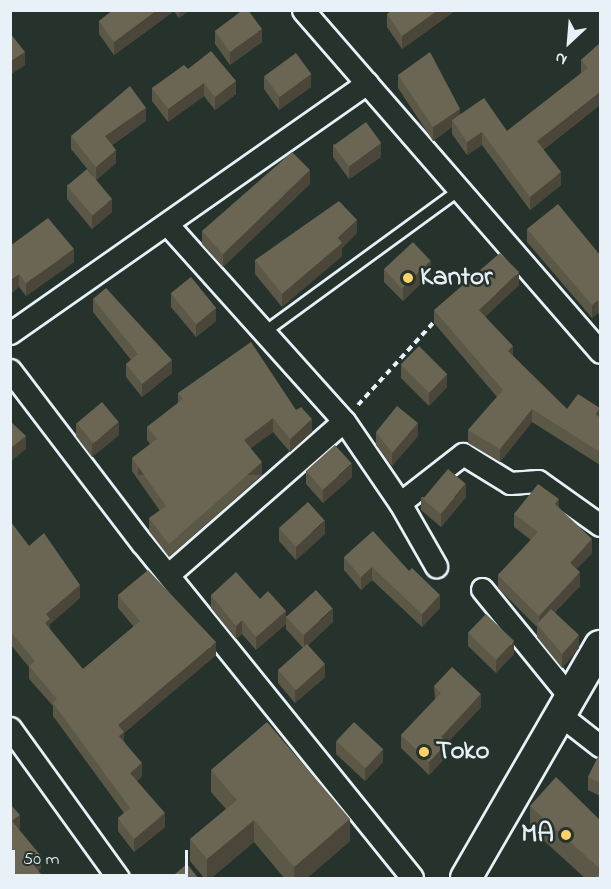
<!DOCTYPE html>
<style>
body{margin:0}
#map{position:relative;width:611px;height:889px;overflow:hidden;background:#26332d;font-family:"Indie Flower",sans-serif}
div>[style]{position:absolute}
.path>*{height:4px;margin-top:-2px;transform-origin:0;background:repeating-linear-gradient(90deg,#e8f1f8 0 6px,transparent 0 10.5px)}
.roads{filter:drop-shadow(2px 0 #e8f1f8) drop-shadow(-2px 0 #e8f1f8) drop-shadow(0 2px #e8f1f8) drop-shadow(0 -2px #e8f1f8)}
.lane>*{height:10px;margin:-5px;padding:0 5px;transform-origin:5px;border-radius:5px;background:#26332d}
.street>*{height:21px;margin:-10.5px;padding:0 10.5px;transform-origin:10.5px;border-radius:10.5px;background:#26332d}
.secondary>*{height:30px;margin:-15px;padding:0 15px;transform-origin:15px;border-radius:15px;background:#26332d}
.wall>*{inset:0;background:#5b5847}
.shaded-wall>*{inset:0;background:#4a473a;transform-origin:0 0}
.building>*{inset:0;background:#6a6653;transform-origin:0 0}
.dots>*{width:16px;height:16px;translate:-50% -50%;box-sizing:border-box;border:3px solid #26332d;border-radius:50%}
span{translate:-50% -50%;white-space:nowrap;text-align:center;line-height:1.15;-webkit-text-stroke:5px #26332d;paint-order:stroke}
.poi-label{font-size:27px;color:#e8f1f8;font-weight:700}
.left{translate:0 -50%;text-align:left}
.right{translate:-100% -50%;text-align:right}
.frame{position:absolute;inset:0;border:12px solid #e8f1f8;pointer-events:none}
.north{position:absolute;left:539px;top:12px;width:60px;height:60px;-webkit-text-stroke:4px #26332d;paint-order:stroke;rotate:206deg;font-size:16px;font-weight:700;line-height:24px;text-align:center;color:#e8f1f8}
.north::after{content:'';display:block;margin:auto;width:21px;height:27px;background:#e8f1f8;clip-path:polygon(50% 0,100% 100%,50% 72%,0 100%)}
.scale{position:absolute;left:12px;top:850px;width:176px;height:27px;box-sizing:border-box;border:3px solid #e8f1f8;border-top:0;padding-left:8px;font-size:18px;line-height:21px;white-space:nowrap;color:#e8f1f8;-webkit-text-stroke:4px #26332d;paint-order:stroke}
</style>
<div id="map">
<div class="path">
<i style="left:358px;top:405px;width:115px;rotate:-47.5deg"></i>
</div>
<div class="roads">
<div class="lane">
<i style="left:266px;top:331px;width:238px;rotate:-36.1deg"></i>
</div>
<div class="street">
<i style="left:303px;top:10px;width:453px;rotate:49deg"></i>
<i style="left:167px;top:224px;width:265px;rotate:48.1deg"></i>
<i style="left:344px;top:421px;width:99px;rotate:55.7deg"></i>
<i style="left:400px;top:503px;width:80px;rotate:-37.9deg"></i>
<i style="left:463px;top:454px;width:55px;rotate:31.7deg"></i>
<i style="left:510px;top:483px;width:28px;rotate:-4deg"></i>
<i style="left:538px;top:481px;width:76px;rotate:35.4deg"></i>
<i style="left:10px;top:333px;width:436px;rotate:-35deg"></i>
<i style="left:10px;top:370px;width:218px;rotate:52.7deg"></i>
<i style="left:142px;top:543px;width:430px;rotate:51.1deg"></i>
<i style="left:400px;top:503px;width:73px;rotate:60.3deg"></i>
<i style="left:169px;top:574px;width:232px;rotate:-41.2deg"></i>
<i style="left:482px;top:589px;width:138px;rotate:50.9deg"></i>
<i style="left:559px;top:714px;width:52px;rotate:38deg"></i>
<i style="left:10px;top:728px;width:185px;rotate:54.2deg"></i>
</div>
<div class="secondary">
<i style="left:466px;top:878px;width:268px;rotate:-60deg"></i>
</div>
</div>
<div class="wall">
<i style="clip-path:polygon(113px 10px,190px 10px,179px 18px,174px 11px,114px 55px,99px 34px,99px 21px)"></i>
<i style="clip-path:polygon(238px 10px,248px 10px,262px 42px,230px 65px,215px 44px,215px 31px,239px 13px)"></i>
<i style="clip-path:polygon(456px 10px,402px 49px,387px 27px,387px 14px)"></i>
<i style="clip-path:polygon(600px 43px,600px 105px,543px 150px,561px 185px,530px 210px,482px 145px,467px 155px,452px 134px,452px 127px,433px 141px,398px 88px,398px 75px,460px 115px,507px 131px,581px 73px,581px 60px)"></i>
<i style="clip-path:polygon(188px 69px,236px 94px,215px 110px,204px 96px,168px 122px,152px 101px,152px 88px)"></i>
<i style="clip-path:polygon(264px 76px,311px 87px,279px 110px,264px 89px)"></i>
<i style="clip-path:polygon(146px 121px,112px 145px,116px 163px,96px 180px,112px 212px,92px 229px,67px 199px,67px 185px,93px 176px,71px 149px,71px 136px)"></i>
<i style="clip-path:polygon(333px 144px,381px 157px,349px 179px,333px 157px)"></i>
<i style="clip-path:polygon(310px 184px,223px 267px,202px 244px,202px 231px)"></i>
<i style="clip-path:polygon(527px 229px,600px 255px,600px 317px,598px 313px,592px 318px,527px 242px)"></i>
<i style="clip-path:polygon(357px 233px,342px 248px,342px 256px,282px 307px,255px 274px,255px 260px)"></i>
<i style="clip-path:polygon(10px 246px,74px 262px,26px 296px,19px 287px)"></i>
<i style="clip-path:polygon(384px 269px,431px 274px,403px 301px,384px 282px)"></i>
<i style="clip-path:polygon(519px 285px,485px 316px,513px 356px,567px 409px,600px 418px,600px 465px,532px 422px,500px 462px,468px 443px,468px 430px,497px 397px,434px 323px,434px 310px)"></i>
<i style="clip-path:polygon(171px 294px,216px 321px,196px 337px,171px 307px)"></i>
<i style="clip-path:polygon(93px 299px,172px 373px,142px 397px,126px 377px,126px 364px,131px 360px,93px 312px)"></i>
<i style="clip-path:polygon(401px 365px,447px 387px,429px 406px,401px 378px)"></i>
<i style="clip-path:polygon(178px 393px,296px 410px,312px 432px,290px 452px,273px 432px,251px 448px,262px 475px,169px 557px,149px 531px,149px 518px,160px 511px,132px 471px,132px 458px,150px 444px,147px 440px,147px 427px,178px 403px)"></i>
<i style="clip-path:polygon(76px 423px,119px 435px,92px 457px,76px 436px)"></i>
<i style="clip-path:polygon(376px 432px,418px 436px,392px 466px,376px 445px)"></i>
<i style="clip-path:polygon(306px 471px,352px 477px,323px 503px,306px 484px)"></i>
<i style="clip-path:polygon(421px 497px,466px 497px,441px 527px,421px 510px)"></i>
<i style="clip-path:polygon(559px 508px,592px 553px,576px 569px,580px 586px,555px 612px,579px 648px,562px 668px,537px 637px,537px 627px,498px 588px,498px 575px,531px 540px,514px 527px,514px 514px)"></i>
<i style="clip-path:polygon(10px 521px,29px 546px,80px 598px,50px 624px,50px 630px,83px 669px,134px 627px,118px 608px,118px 595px,216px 655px,124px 733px,124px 741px,142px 776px,137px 781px,165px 827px,134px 852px,118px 831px,118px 818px,124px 813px,53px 716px,53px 706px,29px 679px,29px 667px,10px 644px)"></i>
<i style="clip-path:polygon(279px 528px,325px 534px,296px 560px,279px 541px)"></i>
<i style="clip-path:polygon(344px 557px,409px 571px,440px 608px,422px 627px,372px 580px,361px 590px,344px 570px)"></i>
<i style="clip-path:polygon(211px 595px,260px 599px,286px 624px,256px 650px,242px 634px,236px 639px,211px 608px)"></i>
<i style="clip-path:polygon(286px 616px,333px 622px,308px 645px,325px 677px,295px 703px,278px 683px,278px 670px,303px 648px,286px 629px)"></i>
<i style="clip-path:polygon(468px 633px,514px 654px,496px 673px,468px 646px)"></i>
<i style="clip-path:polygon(434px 686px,481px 707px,447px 743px,447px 756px,429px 775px,401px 748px,401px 735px,435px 699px)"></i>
<i style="clip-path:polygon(336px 741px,383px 762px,365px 781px,336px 754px)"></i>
<i style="clip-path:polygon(600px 753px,600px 796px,588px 790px,588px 777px)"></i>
<i style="clip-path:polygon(211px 770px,350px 841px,306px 879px,285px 879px,254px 842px,210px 879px,205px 879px,190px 861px,190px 839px,226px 809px,211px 792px)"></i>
<i style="clip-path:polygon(530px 806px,600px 820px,600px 879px,586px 879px,530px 828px)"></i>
</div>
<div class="shaded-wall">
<i style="clip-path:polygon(157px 10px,174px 10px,174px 11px,114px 55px,114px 42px)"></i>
<i style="clip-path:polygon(179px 10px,190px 10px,179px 18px)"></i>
<i style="clip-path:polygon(438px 10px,456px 10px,402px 49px,402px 36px)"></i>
<i style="clip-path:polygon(262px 29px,262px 42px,230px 65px,230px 52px)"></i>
<i style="clip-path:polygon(25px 52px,25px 65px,10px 75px,10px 62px)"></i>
<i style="clip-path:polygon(311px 74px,311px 87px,279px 110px,279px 97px)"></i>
<i style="clip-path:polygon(236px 81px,236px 94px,215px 110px,215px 97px)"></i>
<i style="clip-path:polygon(204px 83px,204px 96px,168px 122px,168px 109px)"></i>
<i style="clip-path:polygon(600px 92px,600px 105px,537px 154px,537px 141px)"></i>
<i style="clip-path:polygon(146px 108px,146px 121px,105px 149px,105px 136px)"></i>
<i style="clip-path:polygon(460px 109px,460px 122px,452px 120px,452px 127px,433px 141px,433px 127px)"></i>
<i style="clip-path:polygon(482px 132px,482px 145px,467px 155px,467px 142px)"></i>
<i style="clip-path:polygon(381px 143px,381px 157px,349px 179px,349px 166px)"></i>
<i style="clip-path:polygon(116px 150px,116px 163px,96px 180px,96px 167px)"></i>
<i style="clip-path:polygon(310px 170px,310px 184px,223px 267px,223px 254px)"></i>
<i style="clip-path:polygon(561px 172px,561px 185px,530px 210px,530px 197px)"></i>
<i style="clip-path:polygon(112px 199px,112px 212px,92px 229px,92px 216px)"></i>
<i style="clip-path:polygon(357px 220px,357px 233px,342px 248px,342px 256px,282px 307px,282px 294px)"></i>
<i style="clip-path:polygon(74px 249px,74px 262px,26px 296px,26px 283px)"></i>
<i style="clip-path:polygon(431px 261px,431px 274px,403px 301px,403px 288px)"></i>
<i style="clip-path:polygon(519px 272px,519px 285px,479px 323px,479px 310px)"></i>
<i style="clip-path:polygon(19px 274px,19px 287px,10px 295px,10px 281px)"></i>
<i style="clip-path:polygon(598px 300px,598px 313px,592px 318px,592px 305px)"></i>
<i style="clip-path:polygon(216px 308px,216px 321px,196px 337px,196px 324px)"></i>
<i style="clip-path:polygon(513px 346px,513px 359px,508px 351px)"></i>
<i style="clip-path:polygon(172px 360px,172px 373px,142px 397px,142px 384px)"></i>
<i style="clip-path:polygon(447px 374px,447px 387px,429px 406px,429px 393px)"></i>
<i style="clip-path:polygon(600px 408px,600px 422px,596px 414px)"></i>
<i style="clip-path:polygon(532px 409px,532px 422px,500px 462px,500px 449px)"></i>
<i style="clip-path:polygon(273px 418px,273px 432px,244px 453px,244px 440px)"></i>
<i style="clip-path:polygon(312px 419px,312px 432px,290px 452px,290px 439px)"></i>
<i style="clip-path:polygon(119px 422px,119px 435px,92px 457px,92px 444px)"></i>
<i style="clip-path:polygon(418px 423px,418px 436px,392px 466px,392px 453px)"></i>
<i style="clip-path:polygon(26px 436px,26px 449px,10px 462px,10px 449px)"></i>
<i style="left:262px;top:462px;width:13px;height:124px;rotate:90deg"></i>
<i style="clip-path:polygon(352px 464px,352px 477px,323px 503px,323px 490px)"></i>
<i style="clip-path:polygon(466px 484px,466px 497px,441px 527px,441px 514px)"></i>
<i style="clip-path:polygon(559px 499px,559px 512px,555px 504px)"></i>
<i style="clip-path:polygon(325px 521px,325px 534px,296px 560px,296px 547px)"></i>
<i style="clip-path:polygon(592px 539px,592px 553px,570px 576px,570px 563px)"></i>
<i style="clip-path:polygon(372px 567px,372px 580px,361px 590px,361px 577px)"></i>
<i style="clip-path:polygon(580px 572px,580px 586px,540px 627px,539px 626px,539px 616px)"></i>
<i style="clip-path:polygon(80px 585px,80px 598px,50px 624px,50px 632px,45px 623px,46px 614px)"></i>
<i style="clip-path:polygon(440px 595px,440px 608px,422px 627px,422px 614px)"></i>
<i style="clip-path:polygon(333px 609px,333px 622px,304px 649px,304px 635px)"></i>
<i style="clip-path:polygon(286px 611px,286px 624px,256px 650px,256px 637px)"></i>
<i style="clip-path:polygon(242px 620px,242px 634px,236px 639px,236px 626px)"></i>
<i style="clip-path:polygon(579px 635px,579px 648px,562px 668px,562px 654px)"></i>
<i style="clip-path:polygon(514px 641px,514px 654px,496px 673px,496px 660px)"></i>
<i style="clip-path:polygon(216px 642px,216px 655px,124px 733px,124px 745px,119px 749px,118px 725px)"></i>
<i style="clip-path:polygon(325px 664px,325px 677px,295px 703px,295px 690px)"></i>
<i style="clip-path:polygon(481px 694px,481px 707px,441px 750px,441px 737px)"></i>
<i style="clip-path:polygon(447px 743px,447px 756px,429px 775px,429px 762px)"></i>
<i style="clip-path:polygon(383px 749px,383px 762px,365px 781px,365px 768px)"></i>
<i style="clip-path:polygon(142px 763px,142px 776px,130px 786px,130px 773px)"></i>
<i style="clip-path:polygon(165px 813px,165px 827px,134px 852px,134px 839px)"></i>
<i style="clip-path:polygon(20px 815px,20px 828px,12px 834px,12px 821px)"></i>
<i style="clip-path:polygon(350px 819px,350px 841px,306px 879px,294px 879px,294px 867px)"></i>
<i style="clip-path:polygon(254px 820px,254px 842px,210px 879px,207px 879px,207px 859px)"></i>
<i style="clip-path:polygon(41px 856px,41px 869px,32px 876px,32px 863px)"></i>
</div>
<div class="building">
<i style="clip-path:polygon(113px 10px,157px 10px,114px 42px,99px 21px)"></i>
<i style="clip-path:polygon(243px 10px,248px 10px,262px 29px,230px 52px,215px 31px)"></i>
<i style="clip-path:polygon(392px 10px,438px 10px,402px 36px,387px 14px)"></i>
<i style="clip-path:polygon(10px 33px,25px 52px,10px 62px)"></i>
<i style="clip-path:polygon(600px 43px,600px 92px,537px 141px,561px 172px,530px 197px,482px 132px,467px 142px,452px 120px,484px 98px,507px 131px,588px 68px,581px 60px)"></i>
<i style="clip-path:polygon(211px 51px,236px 81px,215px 97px,204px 83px,168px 109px,152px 88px,184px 65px,188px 69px)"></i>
<i style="clip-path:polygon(430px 52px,460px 109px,433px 127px,398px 75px)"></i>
<i style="left:296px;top:53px;width:26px;height:39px;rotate:54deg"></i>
<i style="clip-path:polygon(130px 86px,146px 108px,105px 136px,116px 150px,96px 167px,71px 136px)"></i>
<i style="left:366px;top:122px;width:26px;height:40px;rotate:54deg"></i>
<i style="clip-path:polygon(292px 152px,310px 170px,223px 254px,202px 231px)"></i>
<i style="left:87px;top:169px;width:39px;height:26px;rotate:50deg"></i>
<i style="clip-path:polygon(339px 201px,357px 220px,338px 238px,342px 243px,282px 294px,255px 260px)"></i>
<i style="clip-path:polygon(558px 204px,600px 255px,600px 304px,598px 300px,592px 305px,527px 229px)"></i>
<i style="clip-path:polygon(48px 218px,74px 249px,26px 283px,19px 274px,10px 281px,10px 246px)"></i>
<i style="left:413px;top:242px;width:26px;height:40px;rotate:47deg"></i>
<i style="clip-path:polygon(500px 253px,519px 272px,479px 310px,513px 346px,508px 351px,567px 409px,578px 394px,600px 408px,596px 414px,600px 418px,600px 452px,532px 409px,500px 449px,468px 430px,503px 390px,434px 310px)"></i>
<i style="left:191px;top:277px;width:40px;height:26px;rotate:51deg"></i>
<i style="clip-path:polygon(106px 288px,172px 360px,142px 384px,126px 364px,138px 354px,93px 299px)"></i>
<i style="clip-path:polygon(251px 342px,296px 410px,301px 407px,312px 419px,290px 439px,273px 418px,244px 440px,262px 462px,169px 544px,149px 518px,166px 506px,132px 458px,157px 439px,147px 427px,183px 399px,178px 393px)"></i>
<i style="left:419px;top:346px;width:40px;height:26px;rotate:45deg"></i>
<i style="left:102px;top:402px;width:26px;height:33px;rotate:50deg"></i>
<i style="clip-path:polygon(397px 406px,418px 423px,392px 453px,376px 432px)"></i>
<i style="clip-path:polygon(10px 421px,26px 436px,10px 449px)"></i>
<i style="left:335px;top:445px;width:25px;height:39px;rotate:48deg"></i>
<i style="left:448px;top:469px;width:23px;height:39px;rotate:40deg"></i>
<i style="clip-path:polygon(538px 484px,559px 499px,555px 504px,592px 539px,570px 563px,580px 572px,539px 616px,498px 575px,538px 532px,514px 514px)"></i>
<i style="left:308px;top:502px;width:25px;height:39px;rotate:48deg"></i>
<i style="clip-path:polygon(10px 521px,29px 546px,44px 533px,80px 585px,46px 614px,50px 619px,45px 623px,83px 669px,140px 621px,118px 595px,148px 570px,216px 642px,118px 725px,124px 732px,119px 736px,142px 763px,130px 773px,165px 813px,134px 839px,118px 818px,130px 808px,53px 703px,57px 699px,29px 666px,35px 661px,10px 631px)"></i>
<i style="clip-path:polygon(373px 531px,409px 571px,412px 568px,440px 595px,422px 614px,372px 567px,361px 577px,344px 557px)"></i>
<i style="clip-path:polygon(236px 572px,260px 599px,268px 591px,286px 611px,256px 637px,242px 620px,236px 626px,211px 595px)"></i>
<i style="left:316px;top:590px;width:25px;height:40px;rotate:48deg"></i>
<i style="clip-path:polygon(551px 609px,579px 635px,562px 654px,537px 624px)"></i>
<i style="left:486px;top:614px;width:39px;height:26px;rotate:44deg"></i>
<i style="left:307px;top:644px;width:27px;height:39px;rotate:48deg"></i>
<i style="clip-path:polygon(452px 667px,481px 694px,441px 737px,447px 743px,429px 762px,401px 735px,441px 693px,434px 686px)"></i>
<i style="clip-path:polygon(267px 722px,350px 819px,294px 867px,254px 820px,207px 859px,190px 839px,237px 800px,211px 770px)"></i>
<i style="left:354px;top:722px;width:40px;height:26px;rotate:43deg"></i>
<i style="clip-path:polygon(600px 753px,600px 783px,588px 777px)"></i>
<i style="clip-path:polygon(556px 777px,600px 820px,600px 869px,530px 806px)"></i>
<i style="clip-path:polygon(10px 804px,20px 815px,12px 821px,41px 856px,32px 863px,45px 879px,10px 879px)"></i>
<i style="clip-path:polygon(187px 864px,199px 879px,169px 879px)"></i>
<i style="clip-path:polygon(600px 872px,600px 879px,594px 879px)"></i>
</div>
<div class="dots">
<i style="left:408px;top:278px;background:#ffd166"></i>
<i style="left:424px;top:752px;background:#ffd166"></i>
<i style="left:566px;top:835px;background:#ffd166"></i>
</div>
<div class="poi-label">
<span class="left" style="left:420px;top:278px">Kantor</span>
<span class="left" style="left:436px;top:752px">Toko</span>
<span class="right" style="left:554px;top:835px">MA</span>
</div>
<div class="frame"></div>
<div class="north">N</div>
<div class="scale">50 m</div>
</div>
